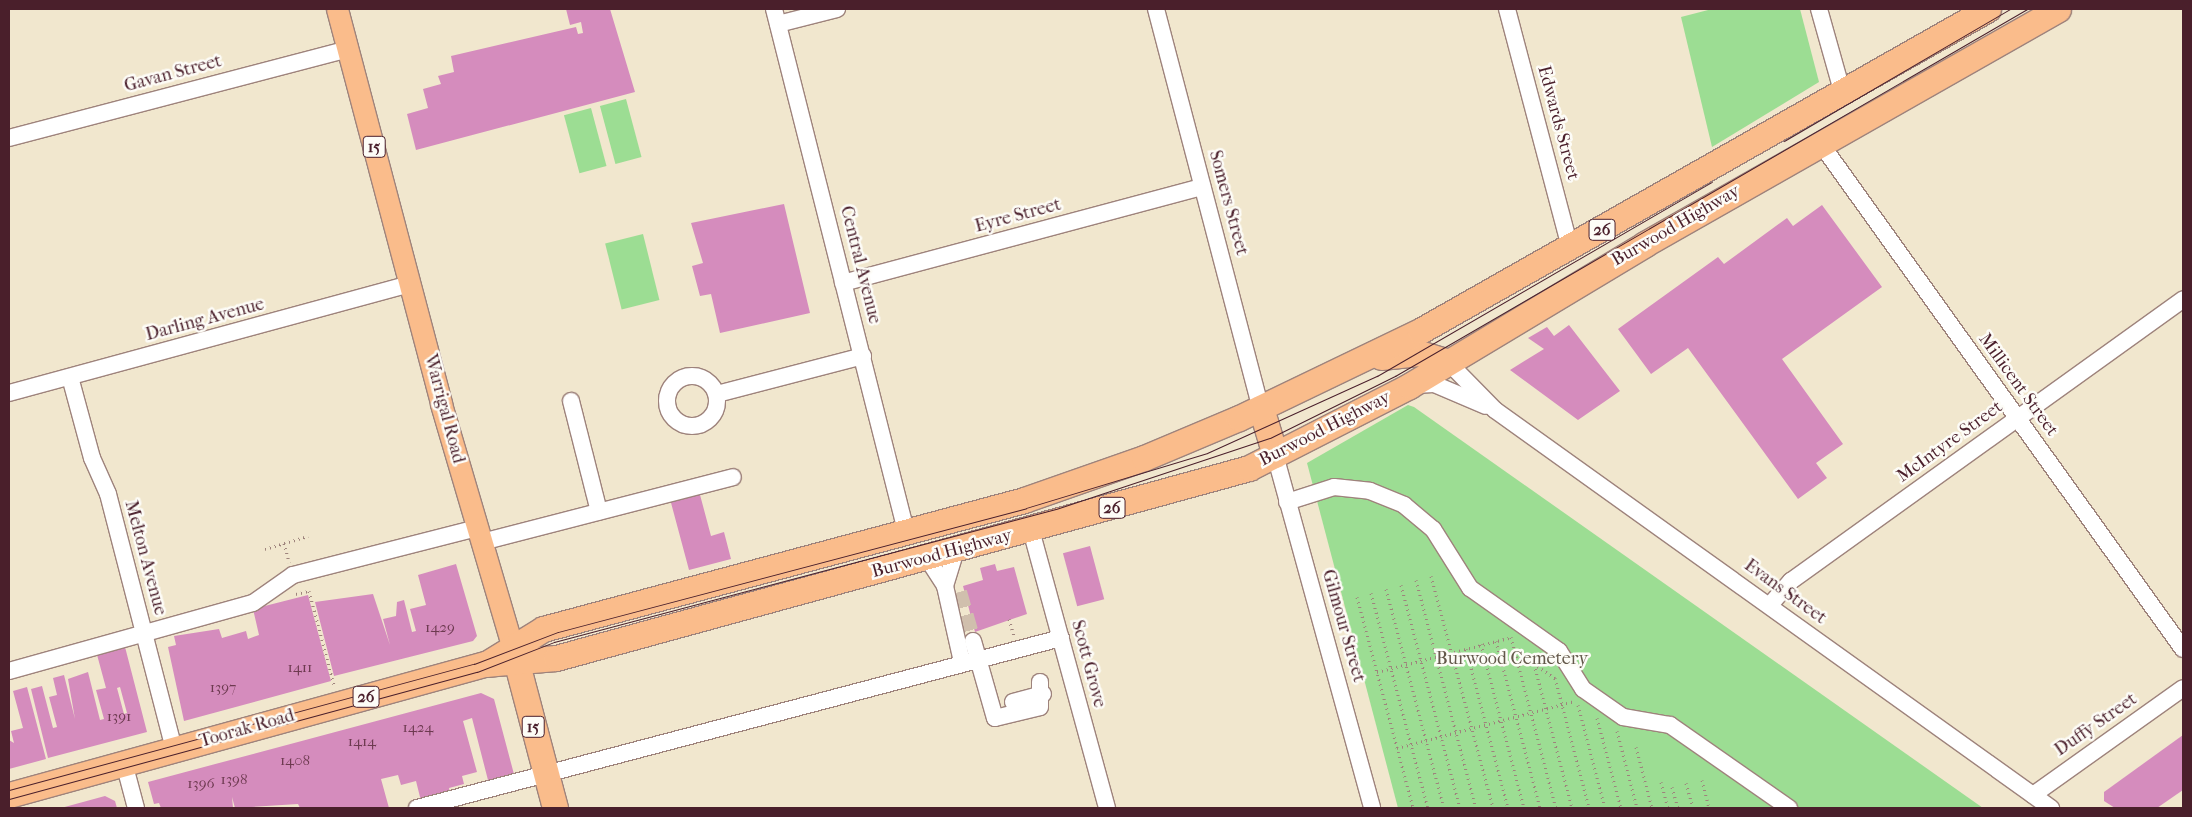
<!DOCTYPE html>
<style>
body{margin:0}
#map{position:relative;width:2192px;height:817px;overflow:hidden;background:#f1e7ce;font-family:"IM FELL French Canon",serif}
div>[style]{position:absolute}
.green>*{inset:0;background:#9cdd93;transform-origin:0 0}
.building>*{inset:0;background:#d58cbd;transform-origin:0 0}
.minor-tunnel>*{height:16px;margin-top:-8px;transform-origin:0;background:repeating-linear-gradient(90deg,#d0bfad 0 16px,transparent 0 24px)}
.path>*{height:3px;margin-top:-1.5px;transform-origin:0;background:repeating-linear-gradient(90deg,#9e837c 0 1px,transparent 0 5px)}
.roads{filter:drop-shadow(1px 0 #9e837c) drop-shadow(-1px 0 #9e837c) drop-shadow(0 1px #9e837c) drop-shadow(0 -1px #9e837c)}
.minor>*{height:16px;margin:-8px;padding:0 8px;transform-origin:8px;border-radius:8px;background:#fff}
.minor>.ring{margin:-8px;padding:0;box-sizing:content-box;background:none;border:16px solid #fff;border-radius:50%}
.major>*{height:21px;margin:-10.5px;padding:0 10.5px;transform-origin:10.5px;border-radius:10.5px;background:#fabc8b}
.highway>*{height:25px;margin:-12.5px;padding:0 12.5px;transform-origin:12.5px;border-radius:12.5px;background:#fabc8b}
.tram>*{height:1px;margin:-0.5px;padding:0 0.5px;transform-origin:0.5px;border-radius:0.5px;background:#4a1f2b}
span{translate:-50% -50%;white-space:nowrap;text-align:center;line-height:1.15;-webkit-text-stroke:5px #fdfcf7;paint-order:stroke}
.number-label{font-size:15px;color:#6d3a50}
.number-label span{-webkit-text-stroke-width:0}
.shield-label span{padding:1px 4px;background:#fdfcf7;border:1px solid;border-radius:4px;-webkit-text-stroke-width:0}
.shield-label{font-size:16px;color:#4a1f2b;font-weight:700}
.street-label{font-size:18px;color:#4a1f2b}
.park-label{font-size:18px;color:#63584a}
.frame{position:absolute;inset:0;border:10px solid #4a1f2b;pointer-events:none}
</style>
<div id="map">
<div class="green">
<i style="clip-path:polygon(1712px 9px,1800px 9px,1819px 82px,1712px 147px,1681px 17px)"></i>
<i style="left:626px;top:99px;width:60px;height:27px;rotate:75deg"></i>
<i style="left:591px;top:108px;width:60px;height:28px;rotate:75deg"></i>
<i style="left:643px;top:234px;width:68px;height:39px;rotate:76deg"></i>
<i style="clip-path:polygon(1408px 405px,1414px 407px,1983px 808px,1398px 808px,1307px 463px)"></i>
</div>
<div class="building">
<i style="clip-path:polygon(566px 9px,610px 9px,635px 92px,416px 150px,407px 114px,428px 108px,423px 89px,441px 84px,438px 76px,454px 72px,451px 56px,576px 27px,578px 34px,583px 33px,581px 22px,570px 25px)"></i>
<i style="clip-path:polygon(784px 204px,810px 313px,720px 333px,711px 294px,700px 296px,692px 266px,703px 263px,691px 223px)"></i>
<i style="clip-path:polygon(1822px 205px,1882px 287px,1782px 359px,1843px 444px,1816px 463px,1827px 478px,1798px 499px,1688px 348px,1651px 374px,1618px 329px,1718px 257px,1724px 264px,1787px 218px,1793px 226px)"></i>
<i style="clip-path:polygon(1569px 325px,1620px 391px,1578px 420px,1510px 370px,1544px 349px,1528px 338px,1547px 327px,1554px 336px)"></i>
<i style="clip-path:polygon(699px 491px,711px 536px,724px 532px,731px 559px,689px 570px,670px 499px)"></i>
<i style="left:1090px;top:546px;width:55px;height:28px;rotate:75deg"></i>
<i style="clip-path:polygon(456px 564px,477px 636px,473px 641px,334px 676px,315px 602px,373px 594px,390px 645px,383px 619px,396px 616px,397px 602px,404px 600px,412px 632px,416px 631px,410px 609px,426px 605px,418px 575px)"></i>
<i style="clip-path:polygon(995px 564px,997px 571px,1014px 567px,1027px 614px,975px 632px,963px 586px,983px 580px,980px 568px)"></i>
<i style="clip-path:polygon(308px 595px,331px 681px,184px 721px,168px 647px,176px 645px,174px 636px,219px 629px,222px 638px,246px 631px,248px 639px,259px 635px,253px 609px)"></i>
<i style="clip-path:polygon(evenodd,124px 643px,147px 732px,48px 758px,31px 689px,42px 686px,53px 728px,57px 727px,49px 697px,57px 695px,53px 678px,64px 675px,75px 719px,68px 679px,88px 672px,100px 720px,104px 719px,96px 690px,106px 688px,96px 651px,124px 643px,120px 687px,127px 713px,124px 714px,117px 688px,120px 687px)"></i>
<i style="clip-path:polygon(27px 687px,46px 759px,9px 769px,9px 740px,14px 743px,11px 731px,23px 728px,13px 691px)"></i>
<i style="clip-path:polygon(481px 693px,494px 699px,515px 778px,489px 784px,472px 718px,463px 721px,477px 772px,462px 776px,464px 784px,449px 788px,450px 793px,421px 801px,416px 781px,401px 785px,398px 775px,381px 779px,389px 808px,300px 808px,298px 804px,235px 808px,232px 797px,233px 808px,161px 808px,159px 803px,154px 804px,148px 782px)"></i>
<i style="clip-path:polygon(2183px 735px,2183px 790px,2157px 808px,2115px 808px,2104px 801px,2104px 792px)"></i>
<i style="clip-path:polygon(105px 796px,115px 801px,117px 808px,61px 808px)"></i>
</div>
<div class="minor-tunnel">
<i style="left:959px;top:592px;width:51px;rotate:74.1deg"></i>
</div>
<div class="path">
<i style="left:284px;top:543px;width:20px;rotate:75deg"></i>
<i style="left:265px;top:549px;width:45px;rotate:-16.8deg"></i>
<i style="left:1431px;top:576px;width:240px;rotate:75deg"></i>
<i style="left:1416px;top:580px;width:236px;rotate:75.3deg"></i>
<i style="left:1401px;top:585px;width:231px;rotate:75.2deg"></i>
<i style="left:1386px;top:589px;width:227px;rotate:75.2deg"></i>
<i style="left:1371px;top:593px;width:222px;rotate:75.2deg"></i>
<i style="left:296px;top:594px;width:13px;rotate:-13deg"></i>
<i style="left:309px;top:591px;width:97px;rotate:75.1deg"></i>
<i style="left:1357px;top:597px;width:218px;rotate:75.1deg"></i>
<i style="left:1009px;top:619px;width:17px;rotate:73deg"></i>
<i style="left:1511px;top:637px;width:177px;rotate:75.3deg"></i>
<i style="left:1496px;top:641px;width:173px;rotate:75.2deg"></i>
<i style="left:1481px;top:644px;width:170px;rotate:75.3deg"></i>
<i style="left:1466px;top:649px;width:164px;rotate:75.2deg"></i>
<i style="left:1515px;top:650px;width:24px;rotate:36deg"></i>
<i style="left:1377px;top:672px;width:139px;rotate:-14.5deg"></i>
<i style="left:1555px;top:678px;width:25px;rotate:-146deg"></i>
<i style="left:1534px;top:664px;width:149px;rotate:75.2deg"></i>
<i style="left:1555px;top:678px;width:134px;rotate:75.3deg"></i>
<i style="left:1578px;top:705px;width:106px;rotate:75.3deg"></i>
<i style="left:1597px;top:718px;width:93px;rotate:75.1deg"></i>
<i style="left:1617px;top:731px;width:80px;rotate:75.4deg"></i>
<i style="left:1636px;top:747px;width:63px;rotate:75.3deg"></i>
<i style="left:1397px;top:748px;width:184px;rotate:-14.8deg"></i>
<i style="left:1702px;top:780px;width:29px;rotate:76deg"></i>
<i style="left:1661px;top:782px;width:27px;rotate:75deg"></i>
<i style="left:1686px;top:783px;width:26px;rotate:74deg"></i>
<i style="left:1672px;top:787px;width:22px;rotate:74deg"></i>
<i style="left:1715px;top:808px;width:10px"></i>
</div>
<div class="roads">
<div class="minor">
<i style="left:774px;top:9px;width:538px;rotate:75.81deg"></i>
<i style="left:1156px;top:9px;width:413px;rotate:75.3deg"></i>
<i style="left:1507px;top:9px;width:247px;rotate:75.2deg"></i>
<i style="left:1819px;top:9px;width:85px;rotate:74.3deg"></i>
<i style="left:778px;top:24px;width:61px;rotate:-14.3deg"></i>
<i style="left:9px;top:138px;width:350px;rotate:-14.7deg"></i>
<i style="left:1821px;top:144px;width:621px;rotate:54.37deg"></i>
<i style="left:843px;top:283px;width:372px;rotate:-15deg"></i>
<i style="left:1448px;top:362px;width:67px;rotate:45.6deg"></i>
<i style="left:1495px;top:410px;width:684px;rotate:35.6deg"></i>
<i class="ring" style="left:667px;top:376px;width:34px;height:34px"></i>
<i style="left:70px;top:377px;width:84px;rotate:74.8deg"></i>
<i style="left:92px;top:458px;width:39px;rotate:66deg"></i>
<i style="left:108px;top:494px;width:264px;rotate:75.5deg"></i>
<i style="left:1413px;top:385px;width:21px;rotate:-3deg"></i>
<i style="left:1434px;top:384px;width:56px;rotate:22.9deg"></i>
<i style="left:9px;top:393px;width:417px;rotate:-15.2deg"></i>
<i style="left:717px;top:394px;width:151px;rotate:-14.6deg"></i>
<i style="left:571px;top:401px;width:114px;rotate:75.8deg"></i>
<i style="left:1275px;top:455px;width:366px;rotate:74.6deg"></i>
<i style="left:1287px;top:502px;width:49px;rotate:-17.7deg"></i>
<i style="left:1334px;top:487px;width:36px;rotate:6deg"></i>
<i style="left:1370px;top:491px;width:37px;rotate:22deg"></i>
<i style="left:1404px;top:505px;width:38px;rotate:40deg"></i>
<i style="left:1433px;top:529px;width:70px;rotate:57.9deg"></i>
<i style="left:1470px;top:588px;width:109px;rotate:35.3deg"></i>
<i style="left:1559px;top:651px;width:45px;rotate:57.7deg"></i>
<i style="left:1583px;top:689px;width:49px;rotate:35deg"></i>
<i style="left:1623px;top:717px;width:48px;rotate:9.7deg"></i>
<i style="left:1670px;top:725px;width:145px;rotate:34.9deg"></i>
<i style="left:1031px;top:530px;width:288px;rotate:74.7deg"></i>
<i style="left:482px;top:542px;width:259px;rotate:-14.5deg"></i>
<i style="left:927px;top:558px;width:33px;rotate:57deg"></i>
<i style="left:945px;top:586px;width:78px;rotate:77.4deg"></i>
<i style="left:945px;top:586px;width:38px;rotate:-73deg"></i>
<i style="left:1770px;top:605px;width:32px;rotate:-49deg"></i>
<i style="left:1791px;top:581px;width:483px;rotate:-35.7deg"></i>
<i style="left:973px;top:641px;width:80px;rotate:74.1deg"></i>
<i style="left:995px;top:718px;width:46px;rotate:-13.7deg"></i>
<i style="left:1040px;top:707px;width:25px;rotate:-90deg"></i>
<i style="left:9px;top:671px;width:253px;rotate:-15.6deg"></i>
<i style="left:253px;top:603px;width:49px;rotate:-35deg"></i>
<i style="left:293px;top:575px;width:191px;rotate:-14.3deg"></i>
<i style="left:1013px;top:702px;width:31px;rotate:-15deg"></i>
<i style="left:124px;top:763px;width:47px;rotate:75.1deg"></i>
<i style="left:2033px;top:795px;width:184px;rotate:-35.5deg"></i>
<i style="left:417px;top:808px;width:666px;rotate:-14.79deg"></i>
</div>
<div class="major">
<i style="left:337px;top:9px;width:408px;rotate:75.2deg"></i>
<i style="left:441px;top:404px;width:251px;rotate:73.6deg"></i>
</div>
<div class="highway">
<i style="left:1381px;top:357px;width:38px;rotate:-6deg"></i>
<i style="left:1419px;top:353px;width:30px;rotate:17deg"></i>
<i style="left:1261px;top:408px;width:49px;rotate:73.4deg"></i>
<i style="left:512px;top:645px;width:169px;rotate:75.2deg"></i>
<i style="left:488px;top:663px;width:65px;rotate:-31.7deg"></i>
<i style="left:543px;top:629px;width:498px;rotate:-15deg"></i>
<i style="left:1024px;top:500px;width:127px;rotate:-19.3deg"></i>
<i style="left:1144px;top:458px;width:103px;rotate:-22.8deg"></i>
<i style="left:1239px;top:418px;width:201px;rotate:-25.7deg"></i>
<i style="left:1420px;top:331px;width:653px;rotate:-29.55deg"></i>
<i style="left:9px;top:795px;width:495px;rotate:-15.4deg"></i>
<i style="left:486px;top:664px;width:70px;rotate:-4.9deg"></i>
<i style="left:556px;top:658px;width:719px;rotate:-15.33deg"></i>
<i style="left:1249px;top:468px;width:180px;rotate:-27.1deg"></i>
<i style="left:1409px;top:386px;width:275px;rotate:-31deg"></i>
<i style="left:1645px;top:244px;width:475px;rotate:-29.6deg"></i>
</div>
</div>
<div class="tram">
<i style="left:1784px;top:141px;width:262px;rotate:-30.3deg"></i>
<i style="left:9px;top:790px;width:482px;rotate:-15.2deg"></i>
<i style="left:474px;top:664px;width:90px;rotate:-20.9deg"></i>
<i style="left:558px;top:632px;width:484px;rotate:-14.8deg"></i>
<i style="left:1026px;top:508px;width:189px;rotate:-16.9deg"></i>
<i style="left:1207px;top:453px;width:187px;rotate:-24.4deg"></i>
<i style="left:1377px;top:376px;width:387px;rotate:-30.1deg"></i>
<i style="left:9px;top:799px;width:485px;rotate:-15.2deg"></i>
<i style="left:477px;top:672px;width:83px;rotate:-21.3deg"></i>
<i style="left:554px;top:642px;width:519px;rotate:-14.84deg"></i>
<i style="left:1056px;top:509px;width:225px;rotate:-18.4deg"></i>
<i style="left:1270px;top:438px;width:140px;rotate:-26.4deg"></i>
<i style="left:1395px;top:376px;width:731px;rotate:-30.14deg"></i>
</div>
<div class="number-label">
<span style="left:440px;top:628px">1429</span>
<span style="left:300px;top:668px">1411</span>
<span style="left:223px;top:688px">1397</span>
<span style="left:119px;top:717px">1391</span>
<span style="left:418px;top:728px">1424</span>
<span style="left:362px;top:742px">1414</span>
<span style="left:295px;top:761px">1408</span>
<span style="left:234px;top:780px">1398</span>
<span style="left:201px;top:784px">1396</span>
</div>
<div class="shield-label">
<span style="left:374px;top:147px">15</span>
<span style="left:1602px;top:230px">26</span>
<span style="left:1112px;top:508px">26</span>
<span style="left:366px;top:697px">26</span>
<span style="left:533px;top:727px">15</span>
</div>
<div class="street-label">
<span style="left:173px;top:74px;rotate:-15deg">Gavan Street</span>
<span style="left:1558px;top:123px;rotate:75deg">Edwards Street</span>
<span style="left:1228px;top:203px;rotate:75deg">Somers Street</span>
<span style="left:1018px;top:216px;rotate:-15deg">Eyre Street</span>
<span style="left:1676px;top:226px;rotate:-30deg">Burwood Highway</span>
<span style="left:860px;top:265px;rotate:76deg">Central Avenue</span>
<span style="left:205px;top:320px;rotate:-15deg">Darling Avenue</span>
<span style="left:2018px;top:385px;rotate:54deg">Millicent Street</span>
<span style="left:444px;top:409px;rotate:75deg">Warrigal Road</span>
<span style="left:1325px;top:429px;rotate:-27deg">Burwood Highway</span>
<span style="left:1950px;top:442px;rotate:-36deg">McIntyre Street</span>
<span style="left:942px;top:554px;rotate:-15deg">Burwood Highway</span>
<span style="left:145px;top:558px;rotate:75deg">Melton Avenue</span>
<span style="left:1785px;top:592px;rotate:36deg">Evans Street</span>
<span style="left:1343px;top:626px;rotate:74deg">Gilmour Street</span>
<span style="left:1088px;top:664px;rotate:75deg">Scott Grove</span>
<span style="left:2096px;top:725px;rotate:-35deg">Duffy Street</span>
<span style="left:247px;top:729px;rotate:-16deg">Toorak Road</span>
</div>
<div class="park-label">
<span style="left:1512px;top:659px">Burwood Cemetery</span>
</div>
<div class="frame"></div>
</div>
